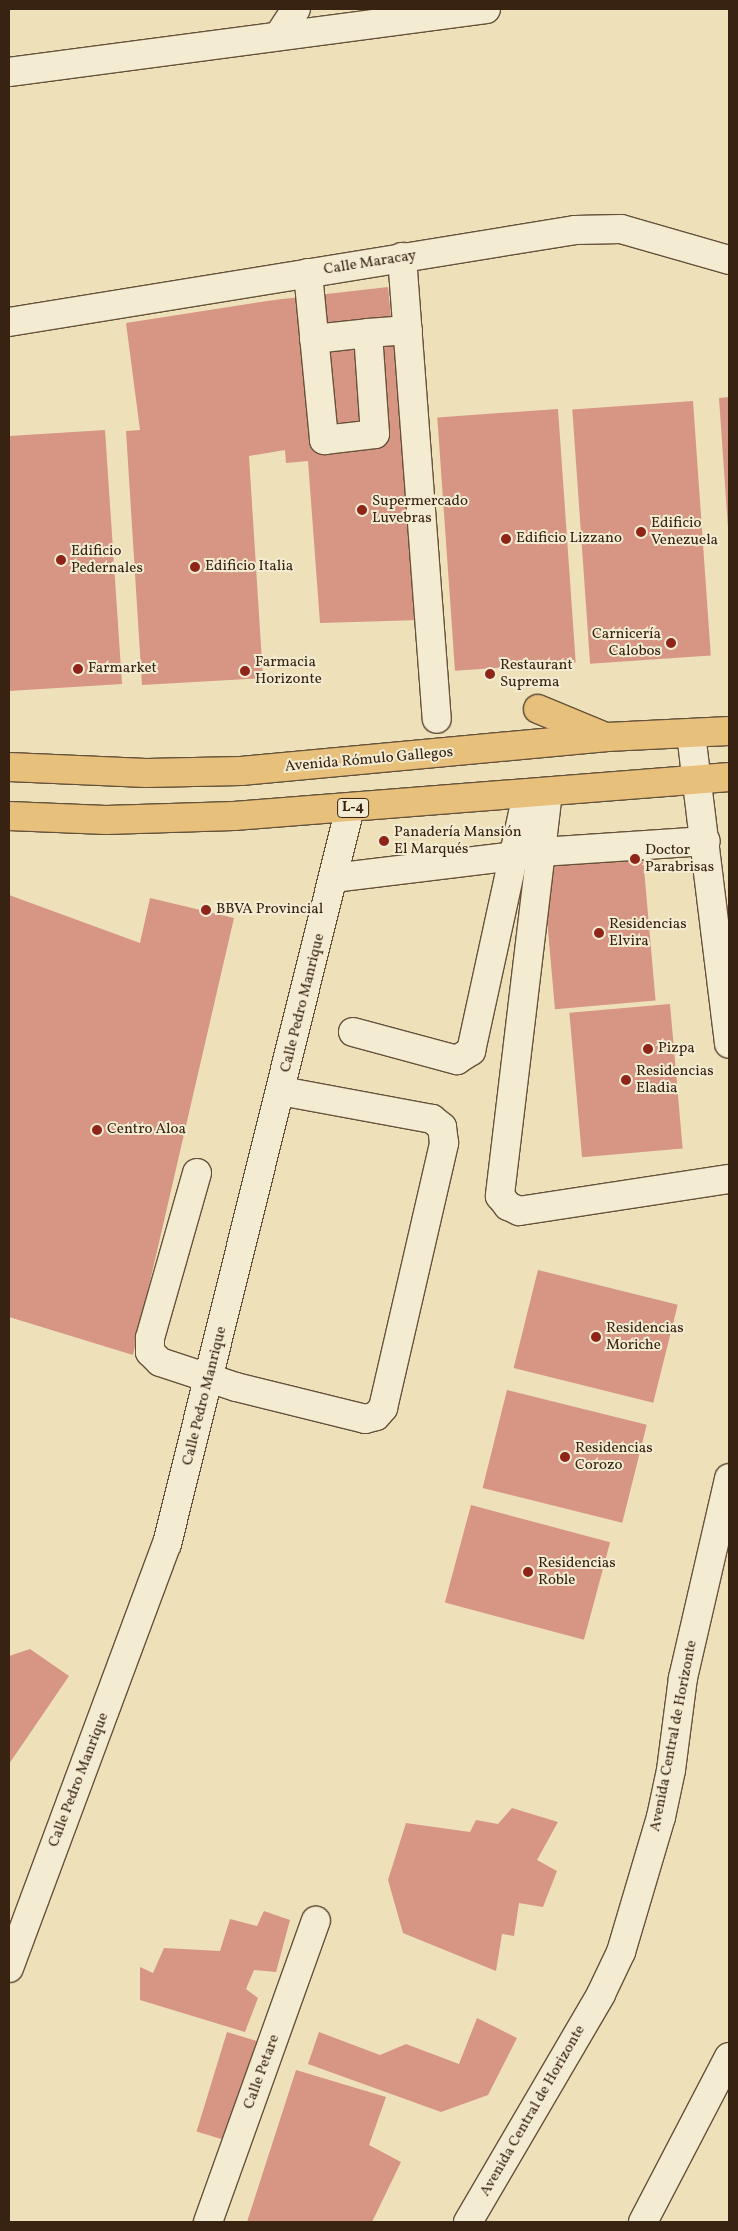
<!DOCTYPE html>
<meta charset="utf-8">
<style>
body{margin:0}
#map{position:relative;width:738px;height:2231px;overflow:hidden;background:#eee1b9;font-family:Vollkorn,serif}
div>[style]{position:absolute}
.building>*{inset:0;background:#d79584;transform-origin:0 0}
.roads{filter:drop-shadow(1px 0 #66523b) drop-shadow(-1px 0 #66523b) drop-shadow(0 1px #66523b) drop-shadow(0 -1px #66523b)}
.minor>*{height:28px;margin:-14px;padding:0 14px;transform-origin:14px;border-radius:14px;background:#f4ecd2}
.major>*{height:28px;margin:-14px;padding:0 14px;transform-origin:14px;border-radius:14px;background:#e7c07c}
.dots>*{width:14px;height:14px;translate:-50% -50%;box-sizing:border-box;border:2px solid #f4ecd2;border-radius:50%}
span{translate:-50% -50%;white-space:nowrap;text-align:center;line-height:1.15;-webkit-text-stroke:4px #f4ecd2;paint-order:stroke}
.shield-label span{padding:1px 4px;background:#f4ecd2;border:1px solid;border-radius:4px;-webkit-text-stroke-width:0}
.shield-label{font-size:14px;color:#382211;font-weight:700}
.street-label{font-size:15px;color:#382211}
.poi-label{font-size:15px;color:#382211}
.left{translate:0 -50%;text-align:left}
.right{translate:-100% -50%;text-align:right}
.frame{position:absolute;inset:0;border:10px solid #382211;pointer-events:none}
</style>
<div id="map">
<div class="building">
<i style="clip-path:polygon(388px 287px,421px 620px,320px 623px,308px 461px,286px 463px,285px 450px,249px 456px,263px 678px,142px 685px,126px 431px,140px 430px,126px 323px,274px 300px)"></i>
<i style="clip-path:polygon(729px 397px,729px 528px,728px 528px,719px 398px)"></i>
<i style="left:693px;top:401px;width:255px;height:121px;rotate:86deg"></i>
<i style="left:558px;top:409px;width:254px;height:121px;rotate:86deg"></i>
<i style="clip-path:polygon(105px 430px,122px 684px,9px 691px,9px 436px)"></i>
<i style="left:643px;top:857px;width:144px;height:101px;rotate:85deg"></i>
<i style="clip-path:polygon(9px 895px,140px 943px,150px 898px,234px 918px,133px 1355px,9px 1317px)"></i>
<i style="left:670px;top:1004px;width:145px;height:101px;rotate:85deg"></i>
<i style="left:538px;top:1270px;width:144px;height:101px;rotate:14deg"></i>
<i style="left:507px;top:1390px;width:144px;height:101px;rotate:14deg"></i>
<i style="left:471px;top:1505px;width:144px;height:101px;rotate:15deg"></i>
<i style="clip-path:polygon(30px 1649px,69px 1676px,9px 1764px,9px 1656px)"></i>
<i style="clip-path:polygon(512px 1808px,558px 1822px,537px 1860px,557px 1871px,543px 1907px,519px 1903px,514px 1936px,502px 1934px,496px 1971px,403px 1933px,388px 1880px,406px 1823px,470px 1832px,476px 1820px,498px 1824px)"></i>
<i style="clip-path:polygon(264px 1911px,290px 1920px,276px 1972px,254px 1970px,246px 1989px,258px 1998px,245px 2032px,140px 2000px,140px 1967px,153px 1973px,164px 1948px,220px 1951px,230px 1919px,257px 1926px)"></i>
<i style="clip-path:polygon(477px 2018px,517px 2038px,488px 2095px,441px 2112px,308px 2064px,319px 2032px,380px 2055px,406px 2044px,459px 2064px)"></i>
<i style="left:227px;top:2032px;width:31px;height:104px;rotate:17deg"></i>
<i style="clip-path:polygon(296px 2070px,386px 2097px,369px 2145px,401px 2162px,372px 2222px,247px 2222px)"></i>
</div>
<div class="roads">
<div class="minor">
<i style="left:279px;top:35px;width:31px;rotate:-57deg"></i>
<i style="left:9px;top:72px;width:481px;rotate:-7.5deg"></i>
<i style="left:402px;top:257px;width:463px;rotate:85.7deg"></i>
<i style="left:308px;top:273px;width:168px;rotate:84.5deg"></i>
<i style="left:324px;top:440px;width:51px;rotate:-6.7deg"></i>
<i style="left:375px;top:434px;width:101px;rotate:-94deg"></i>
<i style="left:368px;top:333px;width:40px;rotate:-4.3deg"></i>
<i style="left:9px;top:322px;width:573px;rotate:-9.23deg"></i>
<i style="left:575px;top:230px;width:46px;rotate:-1.2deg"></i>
<i style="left:621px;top:229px;width:112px;rotate:16deg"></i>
<i style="left:314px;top:339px;width:54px;rotate:-6.3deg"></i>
<i style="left:691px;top:734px;width:312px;rotate:83deg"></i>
<i style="left:548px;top:792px;width:407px;rotate:96.8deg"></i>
<i style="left:500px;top:1196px;width:13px;rotate:51deg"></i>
<i style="left:508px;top:1206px;width:12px;rotate:24deg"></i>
<i style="left:519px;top:1211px;width:212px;rotate:-8.7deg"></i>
<i style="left:541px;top:852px;width:165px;rotate:-3.8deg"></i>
<i style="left:333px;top:878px;width:182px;rotate:-6.9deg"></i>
<i style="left:353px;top:1032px;width:108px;rotate:15.1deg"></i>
<i style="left:457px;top:1060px;width:17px;rotate:-33deg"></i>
<i style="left:471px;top:1051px;width:263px;rotate:-77.7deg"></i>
<i style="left:197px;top:1173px;width:172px;rotate:105.9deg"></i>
<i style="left:150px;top:1338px;width:14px;rotate:90deg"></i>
<i style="left:150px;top:1352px;width:14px;rotate:45deg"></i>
<i style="left:160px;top:1362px;width:80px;rotate:18.2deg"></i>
<i style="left:236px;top:1387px;width:133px;rotate:13.9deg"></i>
<i style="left:365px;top:1419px;width:11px;rotate:-15deg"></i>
<i style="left:376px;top:1416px;width:11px;rotate:-49deg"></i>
<i style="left:383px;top:1408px;width:272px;rotate:-77deg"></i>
<i style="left:444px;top:1143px;width:16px;rotate:-97deg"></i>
<i style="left:442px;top:1127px;width:13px;rotate:-141deg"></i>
<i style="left:432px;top:1119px;width:154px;rotate:-169.5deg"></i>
<i style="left:9px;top:1968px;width:452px;rotate:-69.6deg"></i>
<i style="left:167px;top:1544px;width:758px;rotate:-76.04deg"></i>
<i style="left:208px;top:2222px;width:320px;rotate:-70.3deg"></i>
<i style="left:468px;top:2222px;width:264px;rotate:-59.7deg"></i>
<i style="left:601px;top:1994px;width:47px;rotate:-64.5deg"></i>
<i style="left:621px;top:1952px;width:141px;rotate:-73.5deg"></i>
<i style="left:661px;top:1817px;width:48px;rotate:-78deg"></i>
<i style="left:671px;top:1770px;width:93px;rotate:-82.6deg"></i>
<i style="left:683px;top:1678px;width:205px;rotate:-77deg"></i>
<i style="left:643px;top:2222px;width:186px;rotate:-62.5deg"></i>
</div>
<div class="major">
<i style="left:538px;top:709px;width:70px;rotate:22.6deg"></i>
<i style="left:9px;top:767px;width:137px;rotate:2.5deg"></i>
<i style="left:146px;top:773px;width:95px;rotate:-1.2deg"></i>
<i style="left:241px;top:771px;width:368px;rotate:-5.3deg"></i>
<i style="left:607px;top:737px;width:122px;rotate:-2.8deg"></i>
<i style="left:9px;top:816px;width:97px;rotate:2.4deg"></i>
<i style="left:106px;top:820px;width:128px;rotate:-1.8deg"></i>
<i style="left:234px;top:816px;width:497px;rotate:-4.5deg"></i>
</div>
</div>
<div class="dots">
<i style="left:362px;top:510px;background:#8f2418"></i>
<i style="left:641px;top:532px;background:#8f2418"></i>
<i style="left:506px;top:539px;background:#8f2418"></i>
<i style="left:61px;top:560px;background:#8f2418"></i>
<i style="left:195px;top:567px;background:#8f2418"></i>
<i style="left:671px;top:643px;background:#8f2418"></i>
<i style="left:78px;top:669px;background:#8f2418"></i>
<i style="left:245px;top:671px;background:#8f2418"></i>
<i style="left:490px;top:674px;background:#8f2418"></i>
<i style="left:384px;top:841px;background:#8f2418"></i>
<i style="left:635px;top:859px;background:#8f2418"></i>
<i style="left:206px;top:910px;background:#8f2418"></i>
<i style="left:599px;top:933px;background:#8f2418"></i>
<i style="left:648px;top:1049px;background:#8f2418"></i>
<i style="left:626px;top:1080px;background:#8f2418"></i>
<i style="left:97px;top:1130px;background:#8f2418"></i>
<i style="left:596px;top:1337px;background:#8f2418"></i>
<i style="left:565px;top:1457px;background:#8f2418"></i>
<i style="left:528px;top:1572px;background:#8f2418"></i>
</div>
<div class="shield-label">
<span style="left:353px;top:808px">L-4</span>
</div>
<div class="street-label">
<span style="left:370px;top:263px;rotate:-9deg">Calle Maracay</span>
<span style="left:369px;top:760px;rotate:-5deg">Avenida Rómulo Gallegos</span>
<span style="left:303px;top:1003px;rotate:-76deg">Calle Pedro Manrique</span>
<span style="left:205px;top:1396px;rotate:-76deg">Calle Pedro Manrique</span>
<span style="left:674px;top:1736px;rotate:-79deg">Avenida Central de Horizonte</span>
<span style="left:79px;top:1780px;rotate:-69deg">Calle Pedro Manrique</span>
<span style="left:262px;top:2072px;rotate:-70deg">Calle Petare</span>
<span style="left:533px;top:2111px;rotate:-60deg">Avenida Central de Horizonte</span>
</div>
<div class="poi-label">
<span class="left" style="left:372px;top:510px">Supermercado<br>Luvebras</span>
<span class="left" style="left:651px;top:532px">Edificio<br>Venezuela</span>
<span class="left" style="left:516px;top:539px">Edificio Lizzano</span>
<span class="left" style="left:71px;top:560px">Edificio<br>Pedernales</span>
<span class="left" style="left:205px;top:567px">Edificio Italia</span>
<span class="right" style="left:661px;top:643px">Carnicería<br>Calobos</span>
<span class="left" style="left:255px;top:671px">Farmacia<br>Horizonte</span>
<span class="left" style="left:500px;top:674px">Restaurant<br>Suprema</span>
<span class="left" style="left:88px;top:669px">Farmarket</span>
<span class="left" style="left:394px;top:841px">Panadería Mansión<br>El Marqués</span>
<span class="left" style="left:645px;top:859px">Doctor<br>Parabrisas</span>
<span class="left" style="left:216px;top:910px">BBVA Provincial</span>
<span class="left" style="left:609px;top:933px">Residencias<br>Elvira</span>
<span class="left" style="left:658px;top:1049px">Pizpa</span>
<span class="left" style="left:636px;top:1080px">Residencias<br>Eladia</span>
<span class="left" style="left:107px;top:1130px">Centro Aloa</span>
<span class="left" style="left:606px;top:1337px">Residencias<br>Moriche</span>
<span class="left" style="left:575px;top:1457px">Residencias<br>Corozo</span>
<span class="left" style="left:538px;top:1572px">Residencias<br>Roble</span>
</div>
<div class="frame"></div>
</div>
